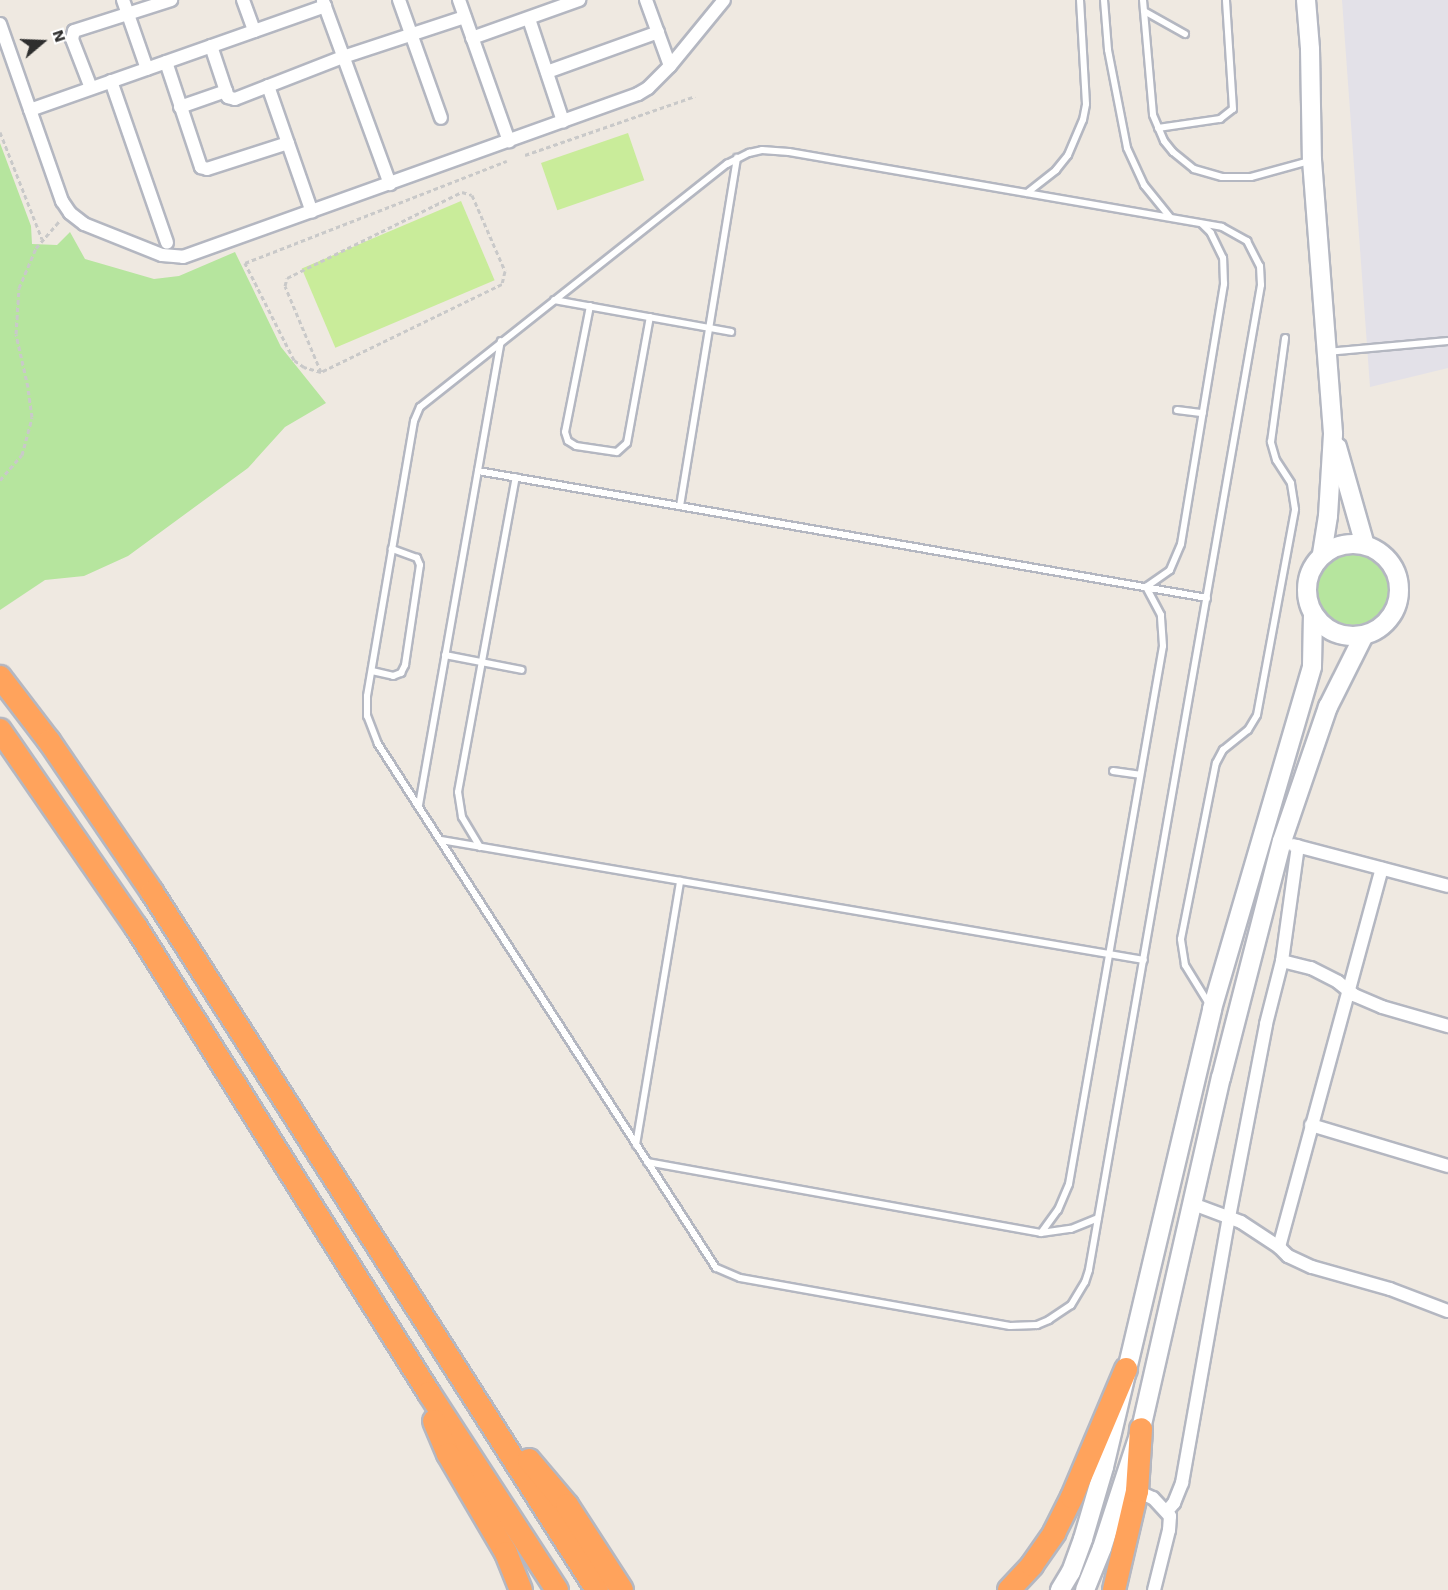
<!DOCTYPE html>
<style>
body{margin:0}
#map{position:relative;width:1448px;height:1590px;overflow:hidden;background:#efe9e1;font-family:"Work Sans",sans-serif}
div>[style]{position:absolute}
.industrial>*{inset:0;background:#e3e1e8}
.green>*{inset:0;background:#b6e59e}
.round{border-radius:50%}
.pitch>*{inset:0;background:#c9ec9a;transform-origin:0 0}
.path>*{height:3px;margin-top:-1.5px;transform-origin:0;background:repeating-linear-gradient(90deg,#c9c9c9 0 4.5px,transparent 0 7.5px)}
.roads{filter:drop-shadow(2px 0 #b4b7c1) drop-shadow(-2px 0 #b4b7c1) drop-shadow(0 2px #b4b7c1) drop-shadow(0 -2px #b4b7c1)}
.lane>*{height:6px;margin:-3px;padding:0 3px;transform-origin:3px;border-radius:3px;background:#fff}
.street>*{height:12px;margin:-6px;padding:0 6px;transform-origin:6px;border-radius:6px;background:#fff}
.secondary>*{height:18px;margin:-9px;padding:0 9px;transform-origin:9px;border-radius:9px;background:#fff}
.secondary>.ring{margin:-9px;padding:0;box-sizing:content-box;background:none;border:18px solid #fff;border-radius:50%}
.highway>*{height:22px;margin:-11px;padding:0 11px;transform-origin:11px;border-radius:11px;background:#ffa35c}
span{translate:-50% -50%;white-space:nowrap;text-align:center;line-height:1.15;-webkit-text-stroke:4.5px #fff;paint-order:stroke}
.north{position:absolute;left:12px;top:12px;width:60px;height:60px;-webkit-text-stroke:4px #fff;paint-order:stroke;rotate:71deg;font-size:16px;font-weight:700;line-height:24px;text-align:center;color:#2e2e2e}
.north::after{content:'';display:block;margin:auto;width:21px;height:27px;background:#2e2e2e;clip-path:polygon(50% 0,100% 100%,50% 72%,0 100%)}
</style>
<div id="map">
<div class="industrial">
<i style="clip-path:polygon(1342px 0,1448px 0,1448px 368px,1370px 387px)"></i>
</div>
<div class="green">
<i style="clip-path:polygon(0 143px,31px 226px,32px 244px,57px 245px,70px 232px,85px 259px,154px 279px,179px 276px,235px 252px,281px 347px,326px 403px,285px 427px,248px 468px,128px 556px,84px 576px,45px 580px,0 610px)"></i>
<i class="round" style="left:1317px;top:553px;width:72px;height:72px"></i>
</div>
<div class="pitch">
<i style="left:628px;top:133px;width:50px;height:92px;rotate:71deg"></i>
<i style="left:461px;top:201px;width:86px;height:173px;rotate:67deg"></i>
</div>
<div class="path">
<i style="left:0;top:132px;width:115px;rotate:68.6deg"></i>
<i style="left:525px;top:155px;width:180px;rotate:-19.1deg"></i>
<i style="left:321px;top:372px;width:93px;rotate:-112.7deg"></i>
<i style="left:285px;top:286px;width:8px;rotate:-76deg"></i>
<i style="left:287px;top:278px;width:195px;rotate:-26.2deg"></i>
<i style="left:462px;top:192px;width:10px;rotate:17deg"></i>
<i style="left:472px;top:195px;width:83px;rotate:66.5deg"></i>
<i style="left:505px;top:271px;width:13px;rotate:103deg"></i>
<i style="left:502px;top:284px;width:201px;rotate:154.1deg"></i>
<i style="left:321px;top:372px;width:18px;rotate:-164deg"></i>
<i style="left:304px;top:367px;width:12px;rotate:-145deg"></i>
<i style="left:294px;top:360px;width:109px;rotate:-116.8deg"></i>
<i style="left:245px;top:263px;width:281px;rotate:-21.3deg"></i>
<i style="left:0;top:480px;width:33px;rotate:-49deg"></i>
<i style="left:22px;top:455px;width:39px;rotate:-75deg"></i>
<i style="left:32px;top:417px;width:30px;rotate:-98deg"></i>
<i style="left:28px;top:387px;width:54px;rotate:-102.8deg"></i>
<i style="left:16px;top:334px;width:46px;rotate:-86.3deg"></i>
<i style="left:19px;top:288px;width:43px;rotate:-67deg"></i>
<i style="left:36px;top:248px;width:35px;rotate:-49deg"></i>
</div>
<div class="roads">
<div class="lane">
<i style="left:1104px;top:0;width:50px;rotate:85.4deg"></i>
<i style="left:1108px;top:50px;width:100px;rotate:79deg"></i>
<i style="left:1127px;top:148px;width:41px;rotate:65.3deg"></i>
<i style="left:1144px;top:185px;width:41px;rotate:50.9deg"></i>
<i style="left:1143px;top:0;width:115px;rotate:85deg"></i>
<i style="left:1153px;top:115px;width:28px;rotate:67deg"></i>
<i style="left:1164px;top:141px;width:14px;rotate:51deg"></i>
<i style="left:1173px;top:152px;width:27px;rotate:39deg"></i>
<i style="left:1194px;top:169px;width:29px;rotate:16deg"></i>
<i style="left:1222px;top:177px;width:29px"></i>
<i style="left:1251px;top:177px;width:60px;rotate:-15.4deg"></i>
<i style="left:1144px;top:11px;width:47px;rotate:29.3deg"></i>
<i style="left:1158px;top:128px;width:63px;rotate:-8.3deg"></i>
<i style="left:1220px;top:119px;width:16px;rotate:-38deg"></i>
<i style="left:1233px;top:109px;width:109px;rotate:-93.7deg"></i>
<i style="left:762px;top:150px;width:27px;rotate:4deg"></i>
<i style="left:789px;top:152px;width:439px;rotate:9.8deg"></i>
<i style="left:1222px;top:227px;width:29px;rotate:29deg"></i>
<i style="left:1247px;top:241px;width:28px;rotate:63deg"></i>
<i style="left:1260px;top:266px;width:19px;rotate:87deg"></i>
<i style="left:1261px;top:285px;width:1000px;rotate:99.91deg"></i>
<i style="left:1089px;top:1270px;width:13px;rotate:108deg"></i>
<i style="left:1085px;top:1282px;width:27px;rotate:121deg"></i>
<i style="left:1071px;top:1305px;width:27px;rotate:146deg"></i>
<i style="left:1049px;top:1320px;width:13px;rotate:157deg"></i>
<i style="left:1037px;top:1325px;width:27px;rotate:178deg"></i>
<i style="left:1010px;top:1326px;width:274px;rotate:-169.9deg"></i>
<i style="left:740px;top:1278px;width:26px;rotate:-157deg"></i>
<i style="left:716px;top:1268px;width:624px;rotate:-122.82deg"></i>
<i style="left:378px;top:744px;width:30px;rotate:-111deg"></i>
<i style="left:367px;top:716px;width:20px;rotate:-90deg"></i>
<i style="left:367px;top:696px;width:279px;rotate:-80.3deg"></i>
<i style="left:414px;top:421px;width:15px;rotate:-67deg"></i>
<i style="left:420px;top:407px;width:392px;rotate:-38.4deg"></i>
<i style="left:727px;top:164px;width:25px;rotate:-27deg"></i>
<i style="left:749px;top:153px;width:13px;rotate:-13deg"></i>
<i style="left:1027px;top:193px;width:37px;rotate:-38deg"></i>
<i style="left:1056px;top:170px;width:19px;rotate:-51deg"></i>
<i style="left:1068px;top:155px;width:38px;rotate:-67deg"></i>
<i style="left:1083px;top:120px;width:16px;rotate:-79deg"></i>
<i style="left:1086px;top:104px;width:104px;rotate:-93.3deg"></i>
<i style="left:554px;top:300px;width:180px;rotate:10.2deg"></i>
<i style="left:590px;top:306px;width:128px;rotate:101.2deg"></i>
<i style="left:565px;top:432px;width:9px;rotate:72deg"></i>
<i style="left:568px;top:441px;width:9px;rotate:32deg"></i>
<i style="left:576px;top:446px;width:41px;rotate:8.3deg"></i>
<i style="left:617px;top:452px;width:13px;rotate:-42deg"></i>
<i style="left:627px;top:443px;width:128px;rotate:-79.7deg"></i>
<i style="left:1327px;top:352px;width:121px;rotate:-5.2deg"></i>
<i style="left:1177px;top:410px;width:26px;rotate:7deg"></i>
<i style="left:478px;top:471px;width:740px;rotate:9.88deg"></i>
<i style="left:680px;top:506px;width:353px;rotate:-80.7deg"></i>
<i style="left:445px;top:655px;width:78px;rotate:11deg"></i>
<i style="left:372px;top:671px;width:22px;rotate:13deg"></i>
<i style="left:393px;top:676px;width:9px;rotate:-21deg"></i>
<i style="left:401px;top:673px;width:9px;rotate:-63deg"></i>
<i style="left:405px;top:665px;width:101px;rotate:-81.5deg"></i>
<i style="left:420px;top:565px;width:8px;rotate:-113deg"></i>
<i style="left:417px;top:558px;width:27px;rotate:-160deg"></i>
<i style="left:1113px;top:771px;width:27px;rotate:8deg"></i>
<i style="left:419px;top:805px;width:471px;rotate:-80deg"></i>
<i style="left:441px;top:840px;width:713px;rotate:9.69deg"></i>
<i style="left:480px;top:847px;width:35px;rotate:-121deg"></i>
<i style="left:462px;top:817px;width:25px;rotate:-99deg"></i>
<i style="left:458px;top:792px;width:320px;rotate:-79.6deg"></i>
<i style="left:1209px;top:1004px;width:46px;rotate:-121.6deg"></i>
<i style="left:1185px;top:965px;width:26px;rotate:-99deg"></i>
<i style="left:1181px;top:939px;width:179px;rotate:-78.8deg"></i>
<i style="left:1216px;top:763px;width:15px;rotate:-62deg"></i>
<i style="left:1223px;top:750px;width:32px;rotate:-39deg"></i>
<i style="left:1248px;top:730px;width:17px;rotate:-59deg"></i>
<i style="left:1257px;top:715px;width:209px;rotate:-79.5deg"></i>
<i style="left:1295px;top:509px;width:26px;rotate:-99deg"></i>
<i style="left:1291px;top:483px;width:27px;rotate:-123deg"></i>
<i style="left:1276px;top:460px;width:19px;rotate:-106deg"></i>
<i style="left:1271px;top:442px;width:105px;rotate:-82.3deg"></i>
<i style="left:636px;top:1145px;width:268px;rotate:-80.5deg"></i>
<i style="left:647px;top:1162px;width:400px;rotate:10.2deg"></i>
<i style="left:1041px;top:1233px;width:30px;rotate:-8deg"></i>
<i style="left:1071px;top:1229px;width:29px;rotate:-22deg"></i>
<i style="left:1041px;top:1233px;width:29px;rotate:-54deg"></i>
<i style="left:1058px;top:1210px;width:28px;rotate:-67deg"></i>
<i style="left:1069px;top:1184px;width:546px;rotate:-80.09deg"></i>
<i style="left:1163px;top:646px;width:31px;rotate:-94deg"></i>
<i style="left:1161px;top:615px;width:32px;rotate:-118deg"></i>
<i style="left:1146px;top:587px;width:29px;rotate:-35deg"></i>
<i style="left:1170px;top:570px;width:28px;rotate:-67deg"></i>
<i style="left:1181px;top:544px;width:264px;rotate:-80.6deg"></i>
<i style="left:1224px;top:284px;width:26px;rotate:-92deg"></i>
<i style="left:1223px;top:258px;width:28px;rotate:-116deg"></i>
<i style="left:1211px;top:233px;width:13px;rotate:-135deg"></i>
</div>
<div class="street">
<i style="left:123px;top:0;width:73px;rotate:70.8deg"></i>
<i style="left:243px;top:0;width:33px;rotate:70deg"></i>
<i style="left:399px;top:0;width:125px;rotate:70.4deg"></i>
<i style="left:459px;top:0;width:150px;rotate:70.5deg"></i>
<i style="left:646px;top:0;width:70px;rotate:70deg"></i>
<i style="left:323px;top:1px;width:195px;rotate:69.9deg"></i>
<i style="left:529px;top:19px;width:108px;rotate:71.6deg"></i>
<i style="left:0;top:24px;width:188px;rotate:70.7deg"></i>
<i style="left:62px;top:201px;width:14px;rotate:56deg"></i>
<i style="left:70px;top:213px;width:18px;rotate:38deg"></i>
<i style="left:84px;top:224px;width:84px;rotate:21.7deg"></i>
<i style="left:162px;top:255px;width:21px;rotate:5deg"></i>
<i style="left:183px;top:257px;width:483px;rotate:-19.7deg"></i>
<i style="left:638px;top:94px;width:12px;rotate:-31deg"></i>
<i style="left:648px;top:88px;width:31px;rotate:-45deg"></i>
<i style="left:670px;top:66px;width:85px;rotate:-50.7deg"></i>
<i style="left:472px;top:38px;width:114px;rotate:-19.6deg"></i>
<i style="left:211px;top:46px;width:54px;rotate:71.6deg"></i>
<i style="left:228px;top:97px;width:7px;rotate:16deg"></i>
<i style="left:235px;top:99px;width:116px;rotate:-21.3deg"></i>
<i style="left:343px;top:57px;width:128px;rotate:-18.2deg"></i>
<i style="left:166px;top:62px;width:111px;rotate:71.6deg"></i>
<i style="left:201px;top:167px;width:6px;rotate:18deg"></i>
<i style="left:207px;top:169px;width:85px;rotate:-17.8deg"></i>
<i style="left:547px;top:72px;width:118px;rotate:-19.8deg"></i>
<i style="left:111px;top:81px;width:171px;rotate:70.9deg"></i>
<i style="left:268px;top:86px;width:133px;rotate:70.8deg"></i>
<i style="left:91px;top:88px;width:53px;rotate:-111.2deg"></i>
<i style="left:72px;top:39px;width:8px;rotate:-76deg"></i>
<i style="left:74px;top:31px;width:102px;rotate:-17.7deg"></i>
<i style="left:180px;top:107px;width:49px;rotate:-19.2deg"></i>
<i style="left:30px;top:110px;width:313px;rotate:-19.4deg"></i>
<i style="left:1293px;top:845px;width:160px;rotate:14.8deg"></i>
<i style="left:1282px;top:961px;width:30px;rotate:14deg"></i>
<i style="left:1311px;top:968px;width:30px;rotate:27deg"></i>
<i style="left:1338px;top:982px;width:21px;rotate:39deg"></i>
<i style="left:1354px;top:995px;width:30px;rotate:23deg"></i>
<i style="left:1382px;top:1007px;width:69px;rotate:16.1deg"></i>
<i style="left:1311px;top:1125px;width:143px;rotate:16.7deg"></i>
<i style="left:1193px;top:1204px;width:51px;rotate:20.6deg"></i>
<i style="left:1241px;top:1222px;width:45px;rotate:33.3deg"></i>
<i style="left:1279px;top:1247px;width:13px;rotate:45deg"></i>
<i style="left:1288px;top:1256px;width:26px;rotate:25deg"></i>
<i style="left:1312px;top:1267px;width:81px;rotate:15.8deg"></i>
<i style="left:1390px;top:1289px;width:62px;rotate:20.8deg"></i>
<i style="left:1279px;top:1247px;width:392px;rotate:-74.8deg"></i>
<i style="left:1137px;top:1491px;width:17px;rotate:24deg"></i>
<i style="left:1153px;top:1498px;width:25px;rotate:47deg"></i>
<i style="left:1170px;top:1516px;width:14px;rotate:94deg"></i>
<i style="left:1169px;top:1530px;width:62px;rotate:104deg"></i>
<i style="left:1167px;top:1511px;width:11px;rotate:-49deg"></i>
<i style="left:1174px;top:1503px;width:22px;rotate:-68deg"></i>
<i style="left:1182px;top:1483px;width:270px;rotate:-80deg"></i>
<i style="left:1229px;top:1217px;width:197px;rotate:-79.1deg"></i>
<i style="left:1266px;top:1024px;width:65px;rotate:-75.7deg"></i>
<i style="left:1282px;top:961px;width:116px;rotate:-82.1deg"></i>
</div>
<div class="secondary">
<i style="left:1306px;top:0;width:49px;rotate:85.3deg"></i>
<i style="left:1310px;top:49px;width:111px;rotate:89deg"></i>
<i style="left:1312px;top:160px;width:275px;rotate:85.6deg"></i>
<i style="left:1333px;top:434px;width:82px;rotate:93.5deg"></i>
<i style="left:1328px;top:516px;width:38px;rotate:99deg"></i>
<i style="left:1337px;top:447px;width:102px;rotate:74.1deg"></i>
<i class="ring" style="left:1307px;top:544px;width:74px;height:74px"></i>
<i style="left:1060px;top:1590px;width:21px;rotate:-59deg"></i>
<i style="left:1071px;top:1572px;width:35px;rotate:-70deg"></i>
<i style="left:1083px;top:1539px;width:75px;rotate:-73.7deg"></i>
<i style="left:1104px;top:1467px;width:471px;rotate:-76.7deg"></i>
<i style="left:1212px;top:1009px;width:357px;rotate:-73.7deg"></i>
<i style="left:1312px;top:666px;width:52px;rotate:-88.9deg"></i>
<i style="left:1085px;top:1590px;width:45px;rotate:-68deg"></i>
<i style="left:1102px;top:1548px;width:125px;rotate:-71.9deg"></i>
<i style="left:1141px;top:1429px;width:360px;rotate:-77.2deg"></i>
<i style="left:1221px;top:1078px;width:245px;rotate:-75.6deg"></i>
<i style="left:1282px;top:841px;width:142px;rotate:-71.1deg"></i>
<i style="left:1328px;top:707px;width:80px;rotate:-63.4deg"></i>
</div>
<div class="highway">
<i style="left:0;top:677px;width:81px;rotate:52.6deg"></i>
<i style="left:49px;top:741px;width:183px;rotate:55.7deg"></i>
<i style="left:152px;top:892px;width:828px;rotate:57.48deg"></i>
<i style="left:0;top:730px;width:239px;rotate:55.4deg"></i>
<i style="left:136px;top:927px;width:550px;rotate:57.84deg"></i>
<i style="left:429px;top:1393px;width:235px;rotate:57deg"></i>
<i style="left:434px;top:1421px;width:36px;rotate:67deg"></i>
<i style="left:448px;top:1454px;width:115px;rotate:59.6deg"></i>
<i style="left:506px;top:1553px;width:40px;rotate:68deg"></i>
<i style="left:529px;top:1460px;width:59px;rotate:49.8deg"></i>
<i style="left:567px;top:1505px;width:101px;rotate:57.1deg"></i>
<i style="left:1009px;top:1590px;width:34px;rotate:-47deg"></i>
<i style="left:1032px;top:1565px;width:39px;rotate:-55deg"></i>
<i style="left:1054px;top:1533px;width:40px;rotate:-63.4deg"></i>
<i style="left:1072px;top:1497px;width:139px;rotate:-67.1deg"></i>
<i style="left:1114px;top:1590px;width:102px;rotate:-76.9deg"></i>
<i style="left:1137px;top:1491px;width:62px;rotate:-86.3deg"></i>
</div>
</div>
<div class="north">N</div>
</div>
